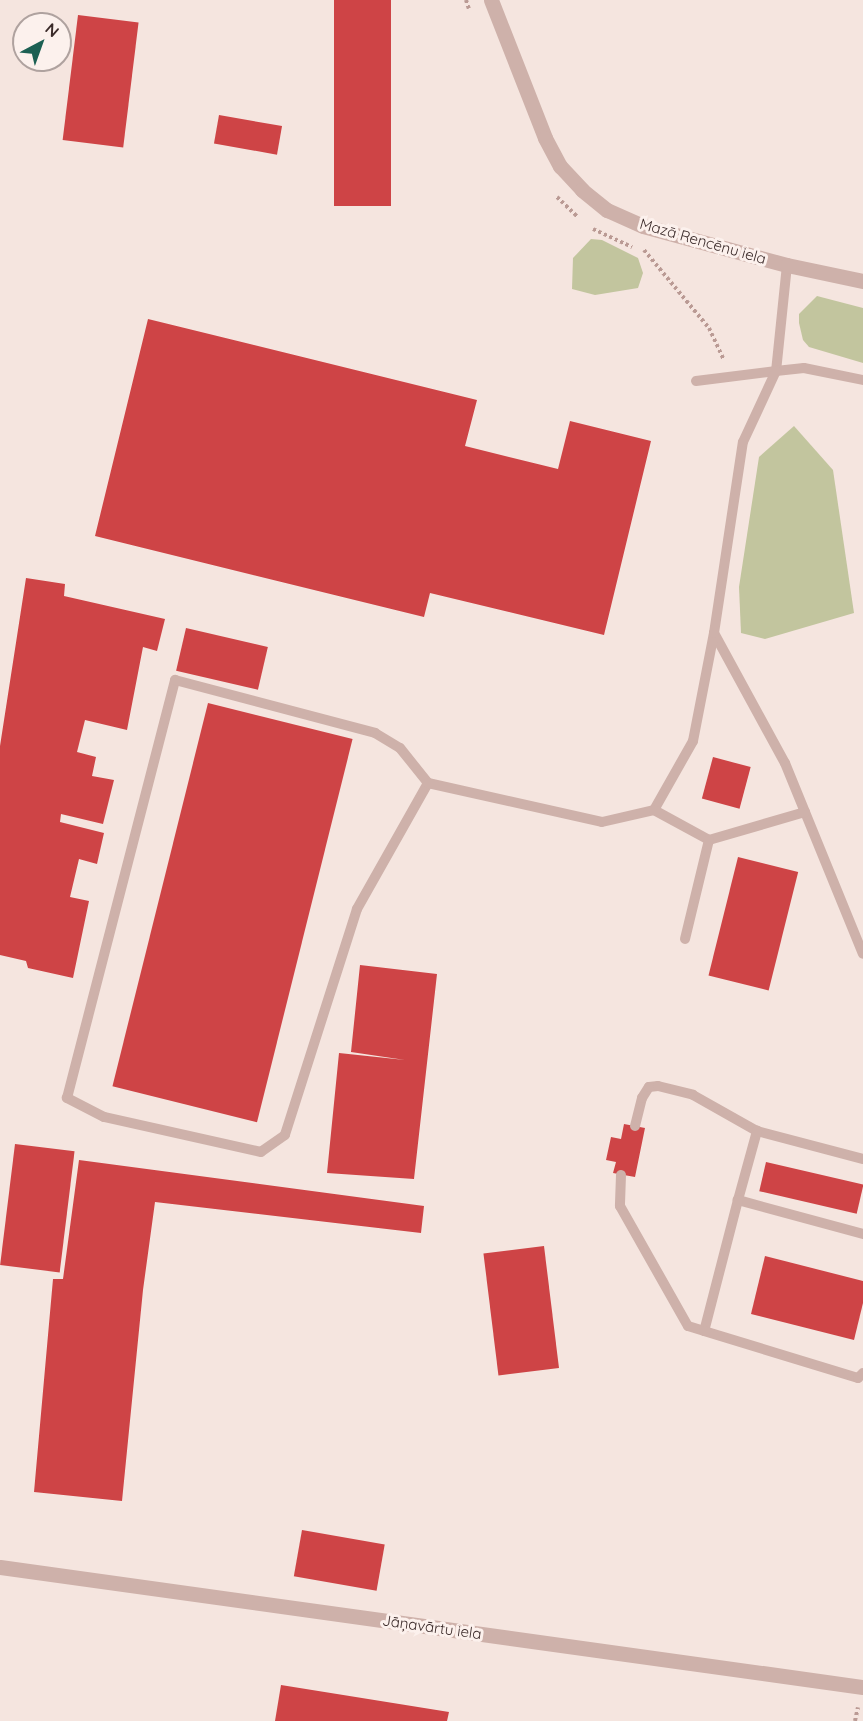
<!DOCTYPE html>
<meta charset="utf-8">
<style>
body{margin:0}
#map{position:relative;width:863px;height:1721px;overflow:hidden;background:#f5e5df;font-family:Quicksand,sans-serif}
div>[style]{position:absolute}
.green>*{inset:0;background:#c2c59e}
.building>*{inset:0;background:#ce4446;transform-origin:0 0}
.path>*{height:4px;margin-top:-2px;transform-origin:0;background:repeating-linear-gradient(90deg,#ba9a94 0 3px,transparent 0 6px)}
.service>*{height:10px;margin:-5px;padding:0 5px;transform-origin:5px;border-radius:5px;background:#ceb1aa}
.minor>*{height:15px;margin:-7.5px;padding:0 7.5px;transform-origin:7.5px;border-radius:7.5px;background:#ceb1aa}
span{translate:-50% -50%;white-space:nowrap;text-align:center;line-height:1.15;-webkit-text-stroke:6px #fcf1ed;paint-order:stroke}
.street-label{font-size:15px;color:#3b2b2a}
.north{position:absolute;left:12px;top:12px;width:60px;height:60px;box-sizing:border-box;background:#fcf1ed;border:2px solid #afa29f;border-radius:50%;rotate:41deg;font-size:16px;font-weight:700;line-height:24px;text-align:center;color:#3b2b2a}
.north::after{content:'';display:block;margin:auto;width:21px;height:27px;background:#1c6053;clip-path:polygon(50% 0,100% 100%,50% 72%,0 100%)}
</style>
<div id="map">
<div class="green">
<i style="clip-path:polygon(591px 239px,602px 240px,638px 258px,643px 273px,638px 288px,595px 295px,572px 289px,573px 258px)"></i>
<i style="clip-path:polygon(817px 296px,863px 308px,863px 363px,809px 347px,803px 340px,799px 323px,799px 314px)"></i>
<i style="clip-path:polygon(794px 426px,833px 470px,854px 613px,765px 639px,741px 633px,739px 587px,759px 457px)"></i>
</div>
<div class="building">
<i style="left:334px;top:0;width:57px;height:206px"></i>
<i style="left:78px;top:15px;width:61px;height:126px;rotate:7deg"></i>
<i style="left:219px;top:115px;width:64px;height:29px;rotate:10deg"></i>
<i style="clip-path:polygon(148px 319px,477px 400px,465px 446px,558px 469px,570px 421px,651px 441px,604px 635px,430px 593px,424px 617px,95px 536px)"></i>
<i style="clip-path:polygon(26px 578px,65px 584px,64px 596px,165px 619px,157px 651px,143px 647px,127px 730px,85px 720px,77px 752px,96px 757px,92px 776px,114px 780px,103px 824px,61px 814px,60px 822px,104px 833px,97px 864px,79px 859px,70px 897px,89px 901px,73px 978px,28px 968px,26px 961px,0 955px,0 746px)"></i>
<i style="left:186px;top:628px;width:84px;height:44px;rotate:13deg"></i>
<i style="left:208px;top:703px;width:149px;height:395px;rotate:14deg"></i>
<i style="left:713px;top:757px;width:39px;height:43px;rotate:15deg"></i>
<i style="left:738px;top:857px;width:62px;height:122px;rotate:14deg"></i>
<i style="clip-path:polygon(360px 965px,437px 974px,414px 1179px,327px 1173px,339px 1053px,405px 1060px,351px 1052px)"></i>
<i style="clip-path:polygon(624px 1124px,645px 1128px,635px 1177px,613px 1173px,616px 1162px,606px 1160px,611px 1137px,621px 1139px)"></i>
<i style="left:15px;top:1144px;width:60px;height:122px;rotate:7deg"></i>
<i style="clip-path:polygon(79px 1160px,424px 1206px,421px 1233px,155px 1202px,143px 1290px,122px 1501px,34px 1492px,53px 1279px,63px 1279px)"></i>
<i style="left:766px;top:1162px;width:100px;height:30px;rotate:13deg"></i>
<i style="left:544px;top:1246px;width:123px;height:61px;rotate:83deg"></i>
<i style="clip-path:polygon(765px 1256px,863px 1281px,863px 1303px,854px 1340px,751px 1314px)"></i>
<i style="left:302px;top:1530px;width:84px;height:47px;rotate:10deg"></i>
<i style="clip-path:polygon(281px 1685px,449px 1712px,447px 1721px,275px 1721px)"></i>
</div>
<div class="path">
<i style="left:466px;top:0;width:9px;rotate:72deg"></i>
<i style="left:557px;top:197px;width:29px;rotate:44deg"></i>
<i style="left:593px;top:229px;width:43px;rotate:24.8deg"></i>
<i style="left:644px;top:250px;width:102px;rotate:50.2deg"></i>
<i style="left:709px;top:328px;width:35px;rotate:65deg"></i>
<i style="left:855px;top:1721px;width:14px;rotate:-78deg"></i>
</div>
<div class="service">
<i style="left:787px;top:265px;width:107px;rotate:95.9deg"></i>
<i style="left:776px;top:371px;width:28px;rotate:-6deg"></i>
<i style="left:804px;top:368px;width:60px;rotate:11.5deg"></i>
<i style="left:696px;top:381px;width:81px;rotate:-7.1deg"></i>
<i style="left:714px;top:633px;width:148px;rotate:61.4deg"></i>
<i style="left:785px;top:763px;width:206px;rotate:67.8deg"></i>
<i style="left:428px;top:783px;width:145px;rotate:119.4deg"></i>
<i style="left:357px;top:909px;width:237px;rotate:107.7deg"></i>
<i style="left:285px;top:1135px;width:29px;rotate:145deg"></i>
<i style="left:261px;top:1152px;width:161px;rotate:-167.4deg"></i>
<i style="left:104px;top:1117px;width:42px;rotate:-152.8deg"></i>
<i style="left:67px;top:1098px;width:432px;rotate:-75.5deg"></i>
<i style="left:175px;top:680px;width:207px;rotate:14.8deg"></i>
<i style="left:375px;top:733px;width:29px;rotate:31deg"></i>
<i style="left:400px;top:748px;width:45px;rotate:51.3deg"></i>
<i style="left:428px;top:783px;width:178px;rotate:12.6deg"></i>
<i style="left:602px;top:822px;width:53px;rotate:-13deg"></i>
<i style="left:654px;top:810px;width:79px;rotate:-60.5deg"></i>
<i style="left:693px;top:741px;width:110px;rotate:-79deg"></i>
<i style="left:714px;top:633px;width:193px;rotate:-81.4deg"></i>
<i style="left:743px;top:442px;width:78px;rotate:-65.1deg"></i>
<i style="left:654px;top:810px;width:63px;rotate:28.6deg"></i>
<i style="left:709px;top:840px;width:100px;rotate:-16.3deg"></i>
<i style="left:685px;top:939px;width:102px;rotate:-76.4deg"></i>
<i style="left:635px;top:1126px;width:29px;rotate:-76deg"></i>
<i style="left:642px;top:1098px;width:13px;rotate:-58deg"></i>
<i style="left:649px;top:1087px;width:9px;rotate:-6deg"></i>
<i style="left:658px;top:1086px;width:36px;rotate:14deg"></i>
<i style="left:693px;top:1095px;width:73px;rotate:29.4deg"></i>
<i style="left:757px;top:1131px;width:110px;rotate:14.8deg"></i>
<i style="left:621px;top:1175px;width:31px;rotate:92deg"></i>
<i style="left:620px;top:1206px;width:138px;rotate:60.5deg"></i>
<i style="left:688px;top:1326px;width:17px;rotate:17deg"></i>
<i style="left:738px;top:1200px;width:72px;rotate:-74.6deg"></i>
<i style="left:863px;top:1234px;width:130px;rotate:-164.8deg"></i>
<i style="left:738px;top:1200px;width:135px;rotate:104.5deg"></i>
<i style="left:704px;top:1331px;width:161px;rotate:17deg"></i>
<i style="left:858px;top:1378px;width:7px;rotate:-45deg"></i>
</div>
<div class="minor">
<i style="left:491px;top:0;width:148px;rotate:68.6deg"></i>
<i style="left:545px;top:138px;width:32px;rotate:62deg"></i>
<i style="left:560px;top:166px;width:33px;rotate:47deg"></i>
<i style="left:582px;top:190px;width:32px;rotate:39deg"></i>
<i style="left:607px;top:210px;width:39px;rotate:24deg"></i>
<i style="left:643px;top:226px;width:149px;rotate:15.2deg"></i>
<i style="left:787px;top:265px;width:78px;rotate:11.9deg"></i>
<i style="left:0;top:1567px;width:871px;rotate:7.92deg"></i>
</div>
<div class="street-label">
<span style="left:703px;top:241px;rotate:16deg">Mazā Rencēnu iela</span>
<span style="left:432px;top:1627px;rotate:8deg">Jāņavārtu iela</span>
</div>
<div class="north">N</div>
</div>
